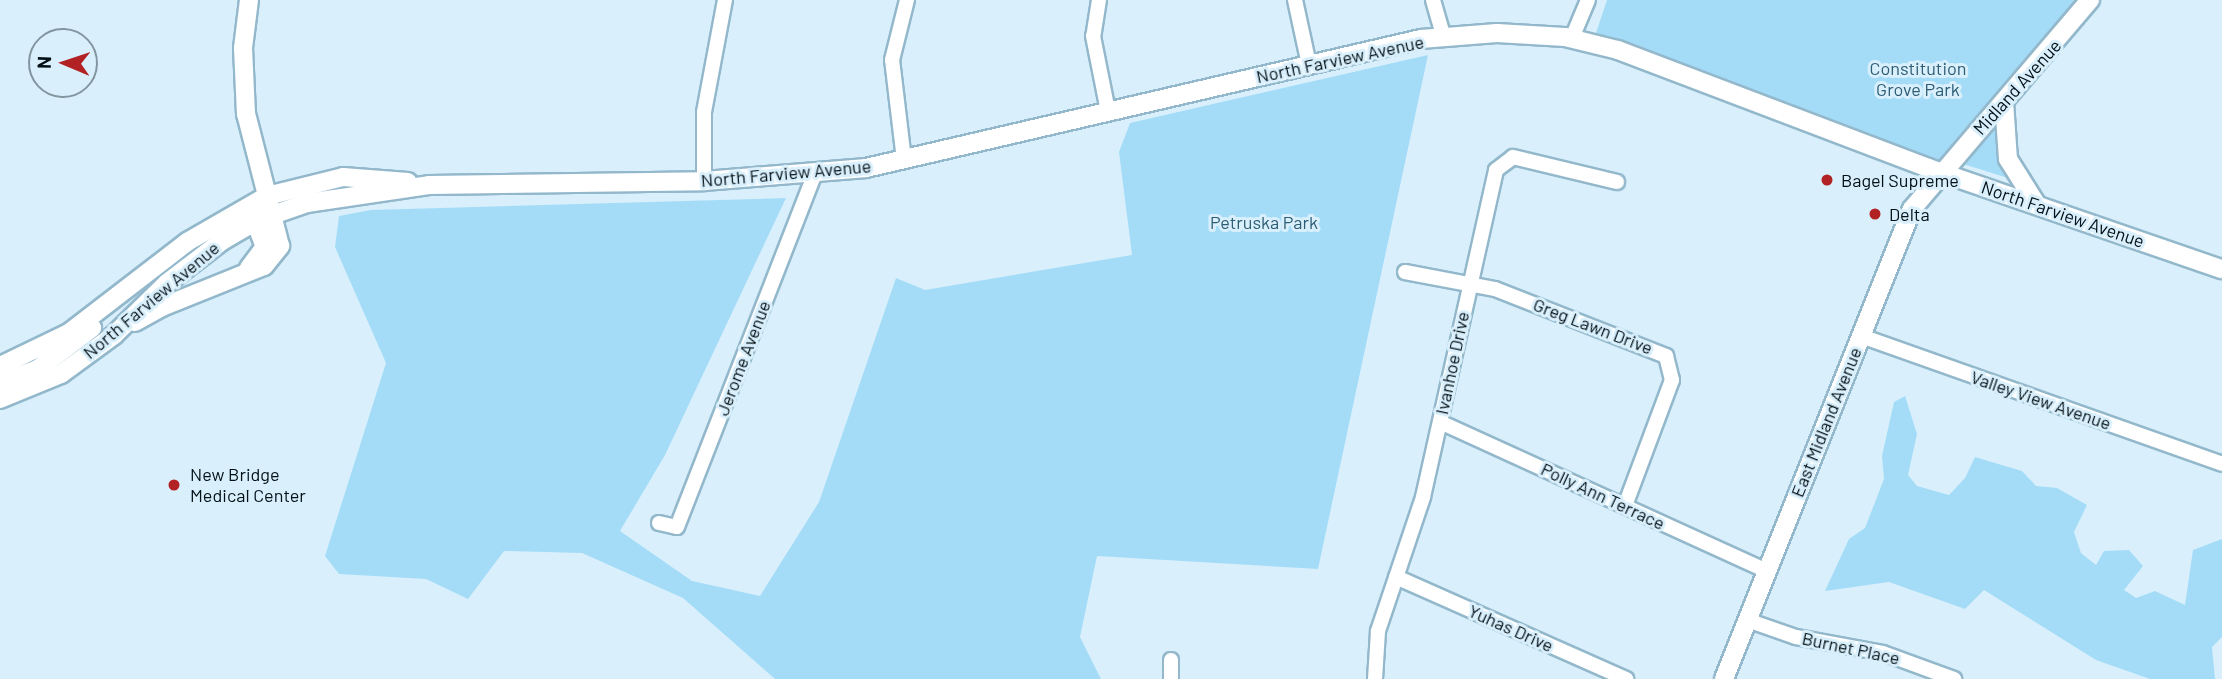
<!DOCTYPE html>
<style>
body{margin:0}
#map{position:relative;width:2222px;height:679px;overflow:hidden;background:#d9f0fc;font-family:Barlow,sans-serif}
div>[style]{position:absolute}
.green>*{inset:0;background:#a4dcf8}
.roads{filter:drop-shadow(2px 0 #93b8cb) drop-shadow(-2px 0 #93b8cb) drop-shadow(0 2px #93b8cb) drop-shadow(0 -2px #93b8cb)}
.minor>*{height:14px;margin:-7px;padding:0 7px;transform-origin:7px;border-radius:7px;background:#fff}
.tertiary>*{height:18px;margin:-9px;padding:0 9px;transform-origin:9px;border-radius:9px;background:#fff}
.dots>*{width:19px;height:19px;translate:-50% -50%;box-sizing:border-box;border:4px solid #d9f0fc;border-radius:50%}
span{translate:-50% -50%;white-space:nowrap;text-align:center;line-height:1.15;-webkit-text-stroke:6px #d9f0fc;paint-order:stroke}
.street-label{font-size:18px;color:#031016}
.park-label{font-size:18px;color:#2d5d74}
.poi-label{font-size:18px;color:#031016}
.left{translate:0 -50%;text-align:left}
.north{position:absolute;left:28px;top:28px;width:70px;height:70px;box-sizing:border-box;background:#d9f0fc;border:2px solid #8396a0;border-radius:50%;rotate:272deg;font-size:19px;font-weight:700;line-height:28px;text-align:center;color:#031016}
.north::after{content:'';display:block;margin:auto;width:24px;height:32px;background:#b22224;clip-path:polygon(50% 0,100% 100%,50% 72%,0 100%)}
</style>
<div id="map">
<div class="green">
<i style="clip-path:polygon(1607px 0,2090px 0,1941px 172px,1593px 42px)"></i>
<i style="clip-path:polygon(1428px 55px,1318px 569px,1097px 556px,1080px 637px,1101px 679px,775px 679px,683px 598px,582px 553px,504px 551px,468px 599px,426px 579px,339px 574px,325px 556px,386px 363px,335px 247px,339px 216px,371px 210px,786px 198px,665px 455px,620px 531px,692px 581px,760px 596px,819px 502px,896px 278px,925px 290px,1132px 255px,1119px 152px,1130px 123px)"></i>
<i style="clip-path:polygon(1996px 126px,1997px 145px,2008px 178px,1963px 164px)"></i>
<i style="clip-path:polygon(1905px 396px,1917px 434px,1908px 475px,1917px 486px,1949px 495px,1965px 478px,1975px 457px,2022px 471px,2036px 486px,2057px 488px,2087px 505px,2074px 532px,2081px 553px,2096px 565px,2104px 551px,2129px 550px,2143px 566px,2124px 590px,2136px 598px,2155px 591px,2185px 605px,2193px 550px,2222px 539px,2222px 637px,2212px 647px,2215px 679px,2150px 679px,2096px 660px,1984px 590px,1965px 609px,1889px 582px,1825px 591px,1849px 539px,1865px 528px,1884px 479px,1882px 456px,1894px 402px)"></i>
</div>
<div class="roads">
<div class="minor">
<i style="left:1099px;top:0;width:36px;rotate:99deg"></i>
<i style="left:1093px;top:36px;width:76px;rotate:78.7deg"></i>
<i style="left:1295px;top:0;width:66px;rotate:77.8deg"></i>
<i style="left:1433px;top:0;width:40px;rotate:74deg"></i>
<i style="left:1572px;top:38px;width:41px;rotate:-67.2deg"></i>
<i style="left:904px;top:160px;width:101px;rotate:-96.8deg"></i>
<i style="left:892px;top:60px;width:62px;rotate:-76deg"></i>
<i style="left:704px;top:181px;width:69px;rotate:-90deg"></i>
<i style="left:704px;top:112px;width:114px;rotate:-79.4deg"></i>
<i style="left:1405px;top:272px;width:92px;rotate:10.7deg"></i>
<i style="left:1495px;top:289px;width:184px;rotate:21.4deg"></i>
<i style="left:1666px;top:356px;width:25px;rotate:76deg"></i>
<i style="left:1672px;top:380px;width:134px;rotate:110.5deg"></i>
<i style="left:1861px;top:336px;width:383px;rotate:19.5deg"></i>
<i style="left:1440px;top:422px;width:359px;rotate:24.5deg"></i>
<i style="left:659px;top:523px;width:18px;rotate:13deg"></i>
<i style="left:677px;top:527px;width:380px;rotate:-68.7deg"></i>
<i style="left:1396px;top:577px;width:252px;rotate:23.9deg"></i>
<i style="left:1747px;top:620px;width:52px;rotate:19.1deg"></i>
<i style="left:1796px;top:637px;width:88px;rotate:10.4deg"></i>
<i style="left:1883px;top:653px;width:76px;rotate:20.1deg"></i>
<i style="left:1171px;top:660px;width:19px;rotate:90deg"></i>
<i style="left:1375px;top:679px;width:48px;rotate:-86.4deg"></i>
<i style="left:1378px;top:631px;width:141px;rotate:-71.4deg"></i>
<i style="left:1423px;top:497px;width:335px;rotate:-77.4deg"></i>
<i style="left:1496px;top:170px;width:21px;rotate:-37deg"></i>
<i style="left:1513px;top:157px;width:107px;rotate:13.5deg"></i>
</div>
<div class="tertiary">
<i style="left:2004px;top:102px;width:57px;rotate:86deg"></i>
<i style="left:2008px;top:159px;width:54px;rotate:57.8deg"></i>
<i style="left:249px;top:268px;width:26px;rotate:-53deg"></i>
<i style="left:265px;top:247px;width:40px;rotate:-111deg"></i>
<i style="left:135px;top:322px;width:31px;rotate:-29deg"></i>
<i style="left:162px;top:307px;width:110px;rotate:-21.9deg"></i>
<i style="left:264px;top:266px;width:26px;rotate:-51deg"></i>
<i style="left:280px;top:246px;width:136px;rotate:-104.4deg"></i>
<i style="left:246px;top:114px;width:66px;rotate:-92.6deg"></i>
<i style="left:243px;top:48px;width:48px;rotate:-82.9deg"></i>
<i style="left:0;top:366px;width:76px;rotate:-25.6deg"></i>
<i style="left:69px;top:333px;width:149px;rotate:-37.6deg"></i>
<i style="left:187px;top:242px;width:92px;rotate:-29.9deg"></i>
<i style="left:267px;top:196px;width:78px;rotate:-14deg"></i>
<i style="left:343px;top:177px;width:65px;rotate:4.4deg"></i>
<i style="left:0;top:383px;width:40px;rotate:-20.2deg"></i>
<i style="left:38px;top:369px;width:68px;rotate:-37.2deg"></i>
<i style="left:0;top:399px;width:66px;rotate:-22.3deg"></i>
<i style="left:61px;top:374px;width:66px;rotate:-36.3deg"></i>
<i style="left:114px;top:335px;width:74px;rotate:-44.5deg"></i>
<i style="left:167px;top:283px;width:69px;rotate:-37.4deg"></i>
<i style="left:222px;top:241px;width:42px;rotate:-30.3deg"></i>
<i style="left:258px;top:220px;width:52px;rotate:-19.1deg"></i>
<i style="left:307px;top:203px;width:123px;rotate:-8.4deg"></i>
<i style="left:429px;top:185px;width:275px;rotate:-0.8deg"></i>
<i style="left:704px;top:181px;width:163px;rotate:-4.6deg"></i>
<i style="left:866px;top:168px;width:570px;rotate:-13.09deg"></i>
<i style="left:1421px;top:39px;width:76px;rotate:-4.5deg"></i>
<i style="left:1497px;top:33px;width:68px;rotate:3.4deg"></i>
<i style="left:1565px;top:37px;width:55px;rotate:13.8deg"></i>
<i style="left:1618px;top:50px;width:332px;rotate:20.8deg"></i>
<i style="left:1928px;top:168px;width:311px;rotate:19deg"></i>
<i style="left:1724px;top:679px;width:506px;rotate:-68.2deg"></i>
<i style="left:1912px;top:209px;width:275px;rotate:-49.6deg"></i>
</div>
</div>
<div class="dots">
<i style="left:1827px;top:180px;background:#b22224"></i>
<i style="left:1875px;top:214px;background:#b22224"></i>
<i style="left:174px;top:485px;background:#b22224"></i>
</div>
<div class="street-label">
<span style="left:1340px;top:59px;rotate:-12deg">North Farview Avenue</span>
<span style="left:2017px;top:87px;rotate:-48deg">Midland Avenue</span>
<span style="left:786px;top:173px;rotate:-5deg">North Farview Avenue</span>
<span style="left:2063px;top:214px;rotate:19deg">North Farview Avenue</span>
<span style="left:151px;top:300px;rotate:-40deg">North Farview Avenue</span>
<span style="left:1593px;top:326px;rotate:21deg">Greg Lawn Drive</span>
<span style="left:743px;top:358px;rotate:-69deg">Jerome Avenue</span>
<span style="left:1452px;top:363px;rotate:-78deg">Ivanhoe Drive</span>
<span style="left:2041px;top:400px;rotate:19deg">Valley View Avenue</span>
<span style="left:1826px;top:422px;rotate:-68deg">East Midland Avenue</span>
<span style="left:1603px;top:496px;rotate:25deg">Polly Ann Terrace</span>
<span style="left:1511px;top:628px;rotate:24deg">Yuhas Drive</span>
<span style="left:1851px;top:648px;rotate:12deg">Burnet Place</span>
</div>
<div class="park-label">
<span style="left:1918px;top:79px">Constitution<br>Grove Park</span>
<span style="left:1264px;top:222px">Petruska Park</span>
</div>
<div class="poi-label">
<span class="left" style="left:1841px;top:180px">Bagel Supreme</span>
<span class="left" style="left:1889px;top:214px">Delta</span>
<span class="left" style="left:190px;top:485px">New Bridge<br>Medical Center</span>
</div>
<div class="north">N</div>
</div>
